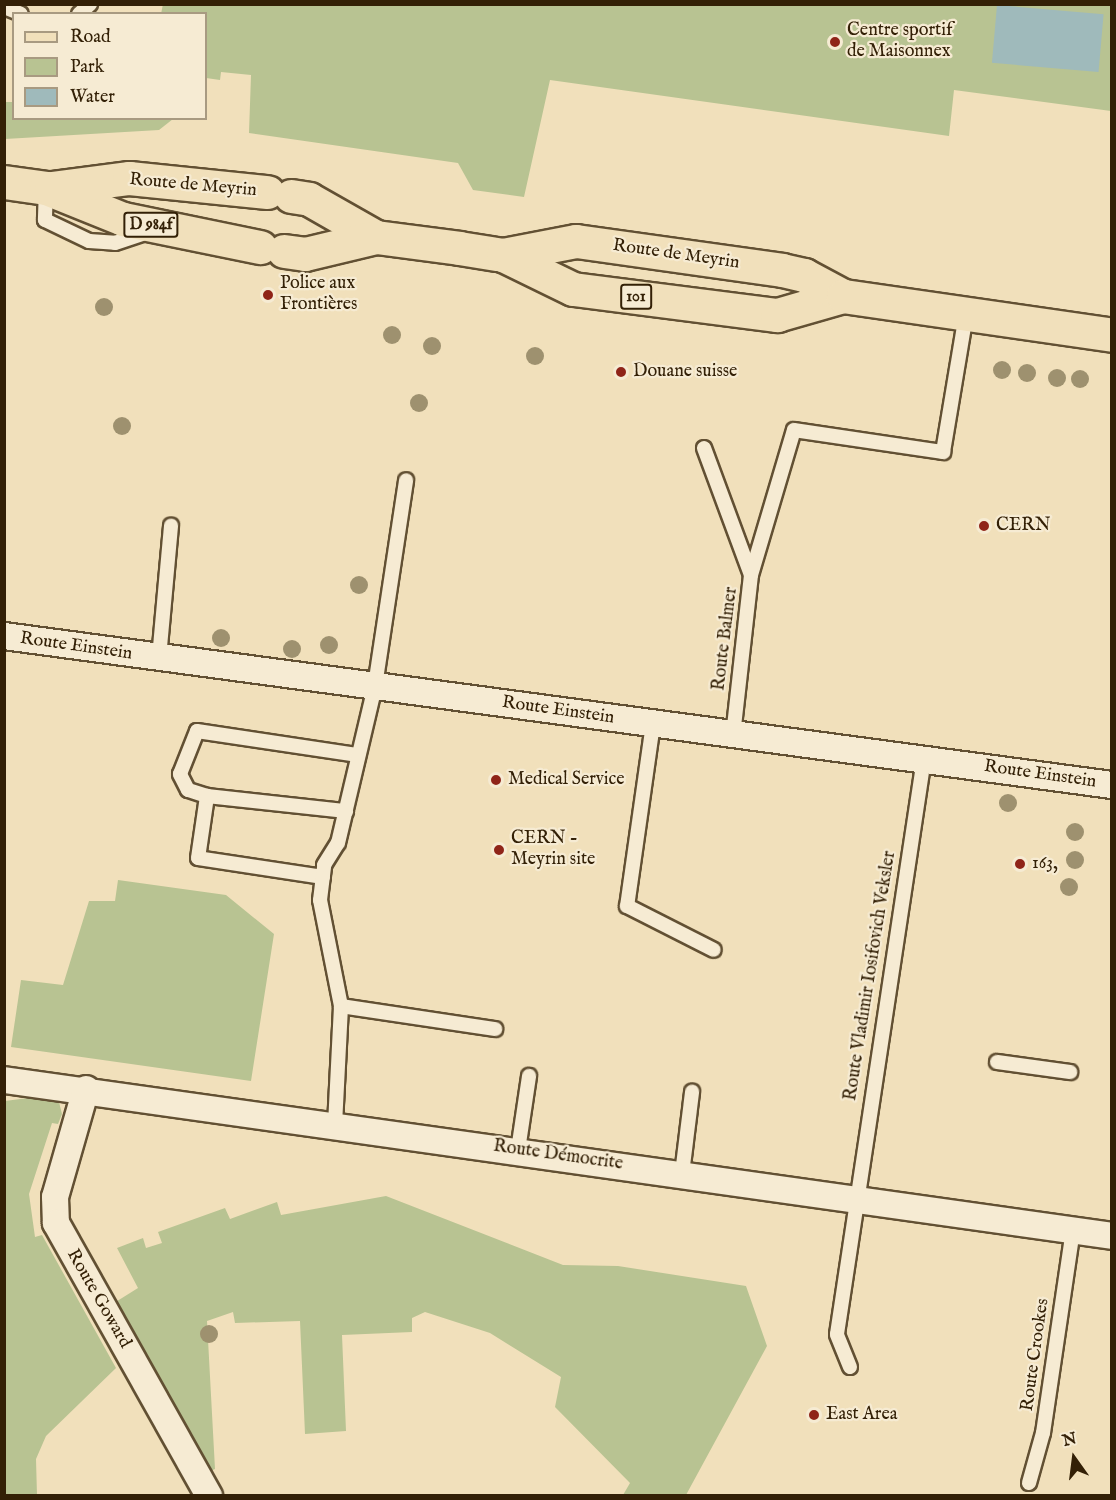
<!DOCTYPE html>
<meta charset="utf-8">
<style>
body{margin:0}
#map{position:relative;width:1116px;height:1500px;overflow:hidden;background:#f1e0bb;font-family:"IM FELL English",serif}
div>[style]{position:absolute}
.green>*{inset:0;background:#b8c392}
.water>*{inset:0;background:#9fbabb;transform-origin:0 0}
.roads{filter:drop-shadow(2px 0 #625033) drop-shadow(-2px 0 #625033) drop-shadow(0 2px #625033) drop-shadow(0 -2px #625033)}
.service>*{height:14px;margin:-7px;padding:0 7px;transform-origin:7px;border-radius:7px;background:#f6ebd3}
.minor>*{height:26px;margin:-13px;padding:0 13px;transform-origin:13px;border-radius:13px;background:#f6ebd3}
.primary>*{height:33px;margin:-16.5px;padding:0 16.5px;transform-origin:16.5px;border-radius:16.5px;background:#f1e0bb}
.trees>*{width:18px;height:18px;margin:-9px;border-radius:50%;background:#9e916f}
.dots>*{width:16px;height:16px;translate:-50% -50%;box-sizing:border-box;border:3px solid #f6ebd3;border-radius:50%}
span{translate:-50% -50%;white-space:nowrap;text-align:center;line-height:1.15;-webkit-text-stroke:4.5px #f6ebd3;paint-order:stroke}
.shield-label span{padding:2px 4px;background:#f6ebd3;border:2px solid;border-radius:4px;-webkit-text-stroke-width:0}
.shield-label{font-size:16px;color:#332006;font-weight:700}
.poi-label{font-size:18px;color:#332006}
.left{translate:0 -50%;text-align:left}
.street-label{font-size:18px;color:#332006}
.frame{position:absolute;inset:0;border:6px solid #332006;pointer-events:none}
.legend{position:absolute;left:12px;top:12px;width:195px;height:108px;box-sizing:border-box;background:#f6ebd3;border:2px solid #a89a81;margin:0;padding:8px 10px;list-style:none;font-size:18px;color:#332006}
.legend li{display:flex;align-items:center;gap:12px;height:30px}
.legend b{width:30px;border:2px solid #a89a81}
.north{position:absolute;left:1044px;top:1428px;width:60px;height:60px;-webkit-text-stroke:4px #f6ebd3;paint-order:stroke;rotate:346deg;font-size:16px;font-weight:700;line-height:24px;text-align:center;color:#332006}
.north::after{content:'';display:block;margin:auto;width:21px;height:27px;background:#332006;clip-path:polygon(50% 0,100% 100%,50% 72%,0 100%)}
</style>
<div id="map">
<div class="green">
<i style="clip-path:polygon(163px 4px,1111px 5px,1111px 111px,954px 90px,949px 136px,550px 80px,524px 197px,473px 190px,458px 163px,249px 133px,251px 75px,221px 72px,220px 80px,206px 78px,206px 14px,161px 14px)"></i>
<i style="clip-path:polygon(13px 102px,14px 118px,173px 119px,159px 130px,5px 139px,5px 102px)"></i>
<i style="clip-path:polygon(118px 880px,226px 895px,274px 934px,251px 1081px,11px 1047px,21px 980px,63px 985px,89px 901px,115px 901px)"></i>
<i style="clip-path:polygon(28px 1098px,59px 1102px,62px 1114px,58px 1124px,52px 1123px,29px 1194px,35px 1237px,42px 1235px,116px 1368px,46px 1436px,36px 1459px,37px 1495px,5px 1495px,5px 1101px)"></i>
<i style="clip-path:polygon(386px 1196px,563px 1265px,618px 1266px,746px 1286px,767px 1346px,686px 1495px,623px 1495px,630px 1483px,555px 1407px,561px 1377px,490px 1333px,425px 1312px,412px 1318px,412px 1332px,342px 1335px,346px 1431px,305px 1434px,300px 1321px,235px 1323px,233px 1312px,207px 1321px,215px 1469px,210px 1471px,114px 1303px,138px 1288px,117px 1248px,143px 1238px,146px 1248px,162px 1243px,158px 1232px,225px 1208px,230px 1219px,277px 1202px,281px 1215px)"></i>
</div>
<div class="water">
<i style="left:997px;top:5px;width:107px;height:58px;rotate:5deg"></i>
</div>
<div class="roads">
<div class="service">
<i style="left:4px;top:7px;width:18px;rotate:22deg"></i>
<i style="left:79px;top:14px;width:15px;rotate:-42deg"></i>
<i style="left:46px;top:188px;width:32px;rotate:92deg"></i>
<i style="left:45px;top:220px;width:49px;rotate:25.5deg"></i>
<i style="left:89px;top:241px;width:26px;rotate:4deg"></i>
<i style="left:115px;top:243px;width:41px;rotate:-18.4deg"></i>
<i style="left:704px;top:448px;width:135px;rotate:69.7deg"></i>
<i style="left:751px;top:575px;width:161px;rotate:96.4deg"></i>
<i style="left:751px;top:575px;width:151px;rotate:-73.5deg"></i>
<i style="left:794px;top:430px;width:151px;rotate:8.4deg"></i>
<i style="left:943px;top:452px;width:140px;rotate:-80.5deg"></i>
<i style="left:159px;top:658px;width:133px;rotate:-84.8deg"></i>
<i style="left:653px;top:724px;width:184px;rotate:98.1deg"></i>
<i style="left:627px;top:906px;width:97px;rotate:26.8deg"></i>
<i style="left:207px;top:796px;width:20px;rotate:-162deg"></i>
<i style="left:188px;top:790px;width:18px;rotate:-117deg"></i>
<i style="left:180px;top:774px;width:46px;rotate:-68.4deg"></i>
<i style="left:197px;top:731px;width:163px;rotate:8.5deg"></i>
<i style="left:323px;top:877px;width:126px;rotate:-171.4deg"></i>
<i style="left:198px;top:858px;width:63px;rotate:-81.7deg"></i>
<i style="left:207px;top:796px;width:140px;rotate:6.2deg"></i>
<i style="left:341px;top:1006px;width:156px;rotate:8.5deg"></i>
<i style="left:997px;top:1062px;width:74px;rotate:7.8deg"></i>
<i style="left:335px;top:1125px;width:119px;rotate:-87.1deg"></i>
<i style="left:341px;top:1006px;width:108px;rotate:-101.2deg"></i>
<i style="left:320px;top:900px;width:35px;rotate:-83deg"></i>
<i style="left:324px;top:865px;width:26px;rotate:-58deg"></i>
<i style="left:338px;top:843px;width:161px;rotate:-76.7deg"></i>
<i style="left:375px;top:686px;width:208px;rotate:-81.4deg"></i>
<i style="left:518px;top:1150px;width:75px;rotate:-81.5deg"></i>
<i style="left:682px;top:1174px;width:83px;rotate:-83deg"></i>
<i style="left:850px;top:1367px;width:35px;rotate:-112deg"></i>
<i style="left:837px;top:1334px;width:582px;rotate:-81.4deg"></i>
<i style="left:1029px;top:1483px;width:52px;rotate:-74.4deg"></i>
<i style="left:1043px;top:1433px;width:205px;rotate:-81.6deg"></i>
</div>
<div class="minor">
<i style="left:4px;top:636px;width:1118px;rotate:7.66deg"></i>
<i style="left:4px;top:1080px;width:1119px;rotate:8.01deg"></i>
<i style="left:86px;top:1089px;width:112px;rotate:106deg"></i>
<i style="left:55px;top:1197px;width:26px;rotate:88deg"></i>
<i style="left:56px;top:1223px;width:313px;rotate:60.7deg"></i>
</div>
<div class="primary">
<i style="left:4px;top:182px;width:42px;rotate:8.1deg"></i>
<i style="left:46px;top:188px;width:83px;rotate:21.9deg"></i>
<i style="left:123px;top:219px;width:140px;rotate:11.6deg"></i>
<i style="left:51px;top:188px;width:79px;rotate:-7.3deg"></i>
<i style="left:129px;top:178px;width:139px;rotate:5.8deg"></i>
<i style="left:291px;top:196px;width:18px;rotate:9deg"></i>
<i style="left:309px;top:199px;width:77px;rotate:29.6deg"></i>
<i style="left:284px;top:251px;width:21px;rotate:8deg"></i>
<i style="left:305px;top:254px;width:73px;rotate:-13.5deg"></i>
<i style="left:376px;top:237px;width:84px;rotate:7.5deg"></i>
<i style="left:459px;top:248px;width:45px;rotate:9deg"></i>
<i style="left:503px;top:255px;width:78px;rotate:25.9deg"></i>
<i style="left:573px;top:289px;width:206px;rotate:7.3deg"></i>
<i style="left:777px;top:315px;width:69px;rotate:-16.1deg"></i>
<i style="left:503px;top:255px;width:74px;rotate:-10.9deg"></i>
<i style="left:576px;top:241px;width:208px;rotate:8deg"></i>
<i style="left:782px;top:270px;width:23px;rotate:13deg"></i>
<i style="left:804px;top:275px;width:44px;rotate:28.3deg"></i>
<i style="left:843px;top:296px;width:272px;rotate:8.2deg"></i>
</div>
</div>
<div class="trees">
<i style="left:104px;top:307px"></i>
<i style="left:392px;top:335px"></i>
<i style="left:432px;top:346px"></i>
<i style="left:535px;top:356px"></i>
<i style="left:1002px;top:370px"></i>
<i style="left:1027px;top:373px"></i>
<i style="left:1057px;top:378px"></i>
<i style="left:1080px;top:379px"></i>
<i style="left:419px;top:403px"></i>
<i style="left:122px;top:426px"></i>
<i style="left:359px;top:585px"></i>
<i style="left:221px;top:638px"></i>
<i style="left:329px;top:645px"></i>
<i style="left:292px;top:649px"></i>
<i style="left:1008px;top:803px"></i>
<i style="left:1075px;top:832px"></i>
<i style="left:1075px;top:860px"></i>
<i style="left:1069px;top:887px"></i>
<i style="left:209px;top:1334px"></i>
</div>
<div class="dots">
<i style="left:835px;top:42px;background:#8f2418"></i>
<i style="left:268px;top:295px;background:#8f2418"></i>
<i style="left:621px;top:372px;background:#8f2418"></i>
<i style="left:984px;top:526px;background:#8f2418"></i>
<i style="left:496px;top:780px;background:#8f2418"></i>
<i style="left:499px;top:850px;background:#8f2418"></i>
<i style="left:1020px;top:864px;background:#8f2418"></i>
<i style="left:814px;top:1415px;background:#8f2418"></i>
</div>
<div class="shield-label">
<span style="left:151px;top:225px">D 984f</span>
<span style="left:636px;top:297px">101</span>
</div>
<div class="poi-label">
<span class="left" style="left:847px;top:42px">Centre sportif<br>de Maisonnex</span>
<span class="left" style="left:280px;top:295px">Police aux<br>Frontières</span>
<span class="left" style="left:633px;top:372px">Douane suisse</span>
<span class="left" style="left:996px;top:526px">CERN</span>
<span class="left" style="left:508px;top:780px">Medical Service</span>
<span class="left" style="left:511px;top:850px">CERN -<br>Meyrin site</span>
<span class="left" style="left:1032px;top:864px">163,</span>
<span class="left" style="left:826px;top:1415px">East Area</span>
</div>
<div class="street-label">
<span style="left:193px;top:186px;rotate:5deg">Route de Meyrin</span>
<span style="left:676px;top:255px;rotate:8deg">Route de Meyrin</span>
<span style="left:726px;top:639px;rotate:-83deg">Route Balmer</span>
<span style="left:76px;top:647px;rotate:8deg">Route Einstein</span>
<span style="left:558px;top:711px;rotate:8deg">Route Einstein</span>
<span style="left:1040px;top:775px;rotate:8deg">Route Einstein</span>
<span style="left:871px;top:976px;rotate:-81deg">Route Vladimir Iosifovich Veksler</span>
<span style="left:558px;top:1156px;rotate:8deg">Route Démocrite</span>
<span style="left:98px;top:1299px;rotate:60deg">Route Goward</span>
<span style="left:1036px;top:1355px;rotate:-82deg">Route Crookes</span>
</div>
<div class="frame"></div>
<ul class="legend">
<li><b style="height:8px;background:#f1e0bb"></b>Road</li>
<li><b style="height:16px;background:#b8c392"></b>Park</li>
<li><b style="height:16px;background:#9fbabb"></b>Water</li>
</ul>
<div class="north">N</div>
</div>
